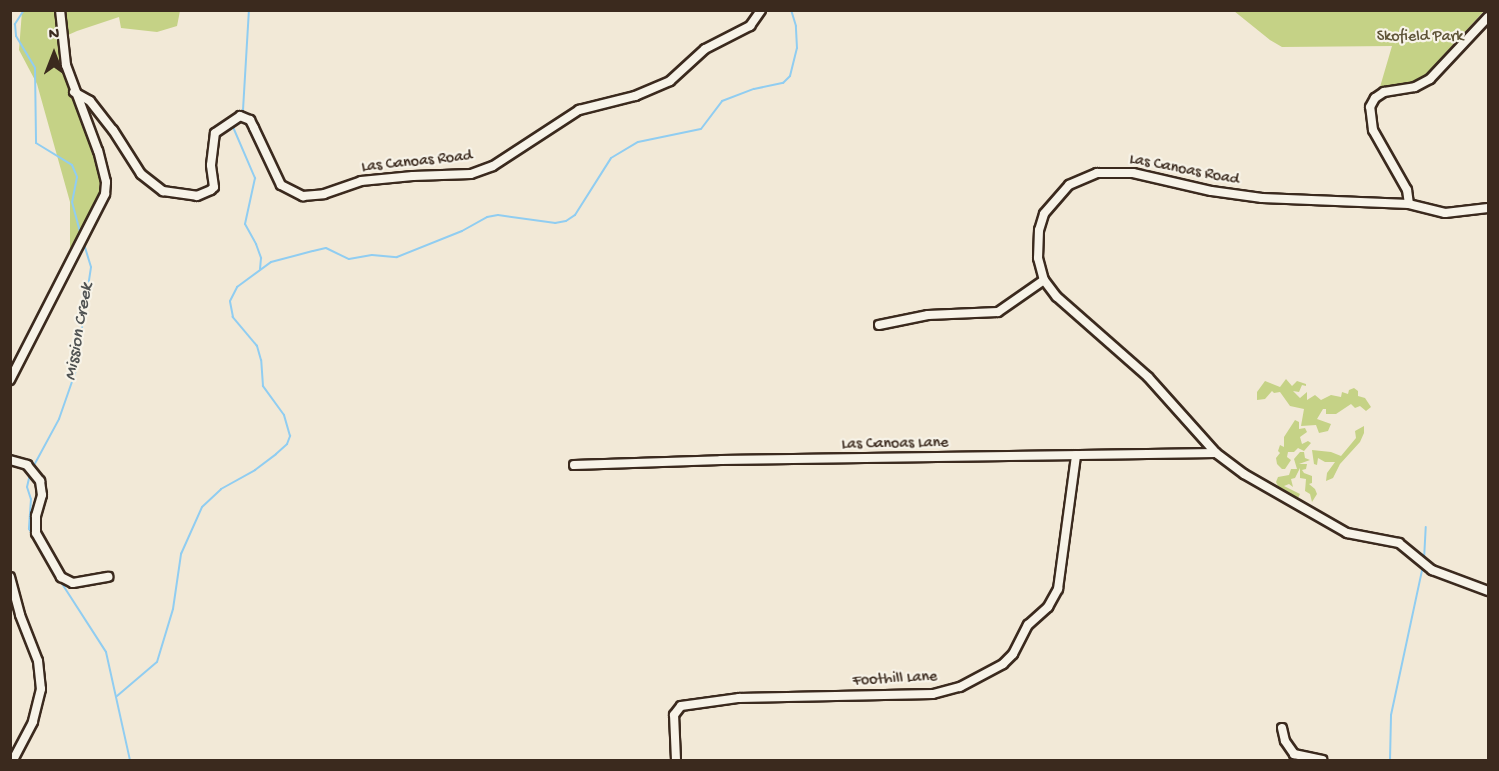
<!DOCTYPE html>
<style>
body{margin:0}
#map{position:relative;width:1499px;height:771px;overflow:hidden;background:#f2e9d7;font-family:"Gochi Hand",sans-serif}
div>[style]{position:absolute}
.green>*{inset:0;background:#c5d286}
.stream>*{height:2px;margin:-1px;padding:0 1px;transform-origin:1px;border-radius:1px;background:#90cdf1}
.roads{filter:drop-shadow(2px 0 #3b2a1e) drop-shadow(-2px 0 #3b2a1e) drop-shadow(0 2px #3b2a1e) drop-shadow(0 -2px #3b2a1e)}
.minor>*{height:8px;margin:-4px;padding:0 4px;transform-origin:4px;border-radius:4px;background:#f7f3e8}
span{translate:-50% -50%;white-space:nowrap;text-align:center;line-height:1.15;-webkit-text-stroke:4.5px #f7f3e8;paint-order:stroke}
.park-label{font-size:16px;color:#5e5438}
.street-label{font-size:16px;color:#3b2a1e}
.water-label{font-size:18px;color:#505353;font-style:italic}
.frame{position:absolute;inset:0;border:12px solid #3b2a1e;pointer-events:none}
.north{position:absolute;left:24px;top:24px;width:60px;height:60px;-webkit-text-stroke:4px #f7f3e8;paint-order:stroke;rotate:0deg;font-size:16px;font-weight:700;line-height:24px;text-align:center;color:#3b2a1e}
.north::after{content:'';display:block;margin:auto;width:21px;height:27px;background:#3b2a1e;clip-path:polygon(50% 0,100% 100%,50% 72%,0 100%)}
</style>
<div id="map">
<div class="green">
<i style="clip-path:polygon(22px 11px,180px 11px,177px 26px,157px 32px,121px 28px,119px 17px,77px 31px,59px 39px,65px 66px,104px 178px,103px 190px,70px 256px,70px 202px,37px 84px,19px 50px)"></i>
<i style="clip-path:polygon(1234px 11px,1484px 11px,1419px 82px,1380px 87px,1392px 46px,1282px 47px,1270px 40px)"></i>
<i style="clip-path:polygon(1286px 379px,1292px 386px,1297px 381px,1306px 384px,1306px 386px,1302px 385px,1299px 392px,1293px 391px,1300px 398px,1307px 392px,1307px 400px,1315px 395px,1321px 400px,1331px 395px,1341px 397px,1342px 392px,1348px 394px,1349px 390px,1354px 388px,1358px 391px,1358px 396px,1365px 398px,1371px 407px,1366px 411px,1360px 406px,1355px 408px,1351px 404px,1336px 414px,1326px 414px,1326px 409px,1323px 409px,1317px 419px,1331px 424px,1328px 431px,1319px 433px,1316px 425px,1301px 426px,1304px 409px,1290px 406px,1280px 392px,1274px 393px,1272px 391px,1265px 399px,1257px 400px,1257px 392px,1265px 381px,1280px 387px)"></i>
<i style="clip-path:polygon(1295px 420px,1299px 422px,1299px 429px,1305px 428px,1307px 432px,1300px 437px,1302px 444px,1308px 441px,1311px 443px,1304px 451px,1298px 448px,1294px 452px,1288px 452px,1287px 457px,1291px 460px,1285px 469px,1282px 469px,1277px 464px,1276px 458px,1280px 453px,1278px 451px,1280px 445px,1284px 447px,1284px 437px)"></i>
<i style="clip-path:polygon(1364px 426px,1364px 433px,1360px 442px,1340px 464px,1333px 478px,1326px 481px,1327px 473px,1335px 462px,1325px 462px,1318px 458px,1317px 465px,1314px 464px,1312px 450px,1331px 452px,1341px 456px,1356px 438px,1355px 431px)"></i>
<i style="clip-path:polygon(1300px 452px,1304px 452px,1305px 458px,1310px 460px,1299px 464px,1307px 464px,1306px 469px,1302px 470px,1304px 473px,1312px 476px,1312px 483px,1309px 484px,1315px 489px,1317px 494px,1312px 502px,1310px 494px,1305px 491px,1306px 479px,1300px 478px,1300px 468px,1295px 478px,1291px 479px,1293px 487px,1289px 484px,1284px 486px,1300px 494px,1298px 498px,1278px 486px,1276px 482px,1278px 477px,1289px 475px,1291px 469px,1297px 469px,1294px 459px)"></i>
</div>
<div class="stream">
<i style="left:24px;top:10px;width:17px;rotate:123deg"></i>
<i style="left:15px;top:24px;width:12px;rotate:85deg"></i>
<i style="left:16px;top:36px;width:37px;rotate:59deg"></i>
<i style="left:35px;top:68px;width:75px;rotate:89.2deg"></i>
<i style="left:36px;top:143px;width:42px;rotate:31.4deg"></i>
<i style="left:72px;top:165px;width:13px;rotate:67deg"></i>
<i style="left:77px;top:177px;width:25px;rotate:101deg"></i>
<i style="left:72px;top:202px;width:34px;rotate:75deg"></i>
<i style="left:240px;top:115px;width:6px;rotate:-59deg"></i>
<i style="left:243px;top:110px;width:100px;rotate:-86.6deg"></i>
<i style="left:236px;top:122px;width:6px;rotate:121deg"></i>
<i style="left:233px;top:127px;width:56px;rotate:66.7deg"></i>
<i style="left:255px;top:178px;width:47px;rotate:102.3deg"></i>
<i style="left:245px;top:224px;width:23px;rotate:61deg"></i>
<i style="left:256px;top:244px;width:15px;rotate:70deg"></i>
<i style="left:261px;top:258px;width:11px;rotate:95deg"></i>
<i style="left:32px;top:469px;width:57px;rotate:-61.6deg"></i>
<i style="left:59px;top:419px;width:49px;rotate:-70.8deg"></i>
<i style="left:75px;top:373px;width:107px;rotate:-81.4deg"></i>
<i style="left:91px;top:267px;width:28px;rotate:-107deg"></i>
<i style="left:30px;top:474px;width:13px;rotate:103deg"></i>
<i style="left:27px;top:487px;width:13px;rotate:72deg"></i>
<i style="left:31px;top:499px;width:30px;rotate:94deg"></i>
<i style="left:29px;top:529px;width:11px;rotate:56deg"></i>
<i style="left:1424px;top:560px;width:33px;rotate:-87deg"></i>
<i style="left:59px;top:579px;width:87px;rotate:57.2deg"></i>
<i style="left:106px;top:652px;width:111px;rotate:77.5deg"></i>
<i style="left:117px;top:696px;width:52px;rotate:-40.4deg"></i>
<i style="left:157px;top:662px;width:55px;rotate:-73.2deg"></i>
<i style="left:173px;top:609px;width:56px;rotate:-81.7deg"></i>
<i style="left:181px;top:554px;width:51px;rotate:-65.9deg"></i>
<i style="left:202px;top:507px;width:26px;rotate:-43deg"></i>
<i style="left:221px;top:489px;width:39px;rotate:-29deg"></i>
<i style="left:255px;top:470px;width:26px;rotate:-37deg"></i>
<i style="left:276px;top:454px;width:15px;rotate:-42deg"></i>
<i style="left:287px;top:444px;width:9px;rotate:-69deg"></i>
<i style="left:290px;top:436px;width:22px;rotate:-106deg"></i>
<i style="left:284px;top:415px;width:36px;rotate:-126deg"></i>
<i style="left:263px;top:386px;width:26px;rotate:-94deg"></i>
<i style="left:261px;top:360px;width:15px;rotate:-106deg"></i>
<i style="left:257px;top:346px;width:38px;rotate:-130deg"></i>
<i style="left:233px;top:317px;width:16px;rotate:-101deg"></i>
<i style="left:230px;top:301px;width:16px;rotate:-63deg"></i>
<i style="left:237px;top:287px;width:42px;rotate:-36.3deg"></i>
<i style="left:271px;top:262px;width:43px;rotate:-14.7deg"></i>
<i style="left:313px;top:251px;width:13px;rotate:-13deg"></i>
<i style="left:326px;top:248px;width:25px;rotate:26deg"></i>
<i style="left:349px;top:259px;width:23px;rotate:-10deg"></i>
<i style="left:372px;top:255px;width:25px;rotate:5deg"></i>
<i style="left:397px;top:257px;width:70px;rotate:-21.8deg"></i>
<i style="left:462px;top:231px;width:29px;rotate:-29deg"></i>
<i style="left:487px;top:217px;width:11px;rotate:-10deg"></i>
<i style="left:498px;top:215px;width:58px;rotate:8deg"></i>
<i style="left:555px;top:223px;width:11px;rotate:-10deg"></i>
<i style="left:566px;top:221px;width:11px;rotate:-34deg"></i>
<i style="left:575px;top:215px;width:67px;rotate:-57.7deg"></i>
<i style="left:611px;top:158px;width:31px;rotate:-31deg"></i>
<i style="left:638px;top:142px;width:64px;rotate:-11.7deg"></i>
<i style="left:701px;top:129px;width:35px;rotate:-53deg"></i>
<i style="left:722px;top:101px;width:34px;rotate:-21deg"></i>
<i style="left:754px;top:89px;width:30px;rotate:-12deg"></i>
<i style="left:783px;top:83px;width:10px;rotate:-45deg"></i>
<i style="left:790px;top:76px;width:29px;rotate:-76deg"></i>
<i style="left:797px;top:48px;width:22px;rotate:-93deg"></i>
<i style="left:796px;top:26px;width:17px;rotate:-107deg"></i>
<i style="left:1390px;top:760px;width:45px;rotate:-88.7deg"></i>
<i style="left:1391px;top:715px;width:152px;rotate:-77.9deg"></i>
</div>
<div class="roads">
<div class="minor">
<i style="left:74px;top:92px;width:18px;rotate:29deg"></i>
<i style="left:90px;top:101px;width:37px;rotate:52deg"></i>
<i style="left:113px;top:130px;width:52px;rotate:57.5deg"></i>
<i style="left:141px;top:174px;width:28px;rotate:38deg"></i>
<i style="left:163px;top:191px;width:34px;rotate:8deg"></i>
<i style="left:197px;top:196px;width:15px;rotate:-23deg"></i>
<i style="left:211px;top:190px;width:4px;rotate:-45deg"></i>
<i style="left:214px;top:187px;width:22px;rotate:-98deg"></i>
<i style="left:211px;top:165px;width:32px;rotate:-83deg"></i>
<i style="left:215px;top:133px;width:30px;rotate:-34deg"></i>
<i style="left:240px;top:116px;width:11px;rotate:22deg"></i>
<i style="left:250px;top:120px;width:9px;rotate:63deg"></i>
<i style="left:254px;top:128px;width:63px;rotate:64.7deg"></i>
<i style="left:281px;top:185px;width:25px;rotate:27deg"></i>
<i style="left:303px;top:196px;width:21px;rotate:-5deg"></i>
<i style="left:324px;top:194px;width:39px;rotate:-19deg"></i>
<i style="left:361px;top:181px;width:52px;rotate:-5.5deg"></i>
<i style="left:413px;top:176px;width:58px;rotate:-2deg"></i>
<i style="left:471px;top:174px;width:23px;rotate:-20deg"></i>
<i style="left:493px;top:166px;width:103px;rotate:-33.1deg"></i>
<i style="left:579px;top:110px;width:58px;rotate:-14deg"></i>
<i style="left:635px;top:96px;width:38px;rotate:-23deg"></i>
<i style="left:670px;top:81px;width:47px;rotate:-42.4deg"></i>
<i style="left:705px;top:49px;width:51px;rotate:-27.1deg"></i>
<i style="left:750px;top:26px;width:19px;rotate:-55deg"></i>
<i style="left:1409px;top:204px;width:14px;rotate:-98deg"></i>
<i style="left:1407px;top:190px;width:69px;rotate:-119.5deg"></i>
<i style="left:1373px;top:130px;width:23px;rotate:-97deg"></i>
<i style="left:1370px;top:107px;width:10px;rotate:-61deg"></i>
<i style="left:1375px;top:98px;width:11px;rotate:-34deg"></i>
<i style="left:1384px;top:92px;width:31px;rotate:-9deg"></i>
<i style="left:1415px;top:87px;width:17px;rotate:-28deg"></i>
<i style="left:1430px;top:79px;width:85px;rotate:-46.9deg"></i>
<i style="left:1488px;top:208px;width:43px;rotate:173.4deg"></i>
<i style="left:1445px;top:213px;width:37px;rotate:-166deg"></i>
<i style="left:1409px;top:204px;width:147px;rotate:-177.7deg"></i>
<i style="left:1262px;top:198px;width:51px;rotate:-172.2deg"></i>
<i style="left:1211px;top:191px;width:80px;rotate:-167deg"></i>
<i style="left:1133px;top:173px;width:36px;rotate:180deg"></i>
<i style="left:1097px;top:173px;width:30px;rotate:157deg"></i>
<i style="left:1069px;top:185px;width:38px;rotate:131deg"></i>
<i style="left:1044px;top:214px;width:17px;rotate:107deg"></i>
<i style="left:1039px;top:230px;width:28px;rotate:92deg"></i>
<i style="left:1038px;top:258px;width:23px;rotate:75deg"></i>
<i style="left:1044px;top:280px;width:21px;rotate:53deg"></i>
<i style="left:1057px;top:297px;width:121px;rotate:41.3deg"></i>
<i style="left:1148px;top:377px;width:102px;rotate:48.2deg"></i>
<i style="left:1216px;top:453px;width:35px;rotate:37deg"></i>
<i style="left:1244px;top:474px;width:119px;rotate:29.8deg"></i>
<i style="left:1347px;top:533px;width:53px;rotate:10.9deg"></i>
<i style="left:1399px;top:543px;width:43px;rotate:39.3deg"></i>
<i style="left:1432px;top:570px;width:60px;rotate:20.6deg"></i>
<i style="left:879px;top:325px;width:50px;rotate:-11.5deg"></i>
<i style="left:928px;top:315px;width:70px;rotate:-2.5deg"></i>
<i style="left:998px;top:312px;width:56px;rotate:-34.8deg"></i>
<i style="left:10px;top:380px;width:209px;rotate:-62.9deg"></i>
<i style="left:105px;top:194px;width:12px;rotate:-85deg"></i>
<i style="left:106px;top:182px;width:32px;rotate:-104deg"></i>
<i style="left:98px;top:151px;width:92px;rotate:-110.4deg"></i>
<i style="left:66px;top:65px;width:55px;rotate:-96.2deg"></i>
<i style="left:10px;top:460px;width:18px;rotate:16deg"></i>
<i style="left:27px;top:465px;width:21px;rotate:51deg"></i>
<i style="left:40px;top:481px;width:14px;rotate:82deg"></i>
<i style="left:42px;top:495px;width:22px;rotate:106deg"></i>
<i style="left:36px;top:516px;width:17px;rotate:90deg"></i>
<i style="left:36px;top:533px;width:51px;rotate:60.4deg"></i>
<i style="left:61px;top:577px;width:13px;rotate:27deg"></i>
<i style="left:73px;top:583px;width:36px;rotate:-10deg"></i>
<i style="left:574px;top:465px;width:147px;rotate:-1.9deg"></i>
<i style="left:721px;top:460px;width:495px;rotate:-0.8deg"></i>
<i style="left:10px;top:577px;width:39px;rotate:75deg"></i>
<i style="left:20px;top:615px;width:49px;rotate:68.6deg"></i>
<i style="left:38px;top:661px;width:28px;rotate:84deg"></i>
<i style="left:41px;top:689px;width:34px;rotate:104deg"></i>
<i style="left:33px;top:722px;width:43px;rotate:117.8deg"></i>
<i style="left:1282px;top:728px;width:13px;rotate:77deg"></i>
<i style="left:1285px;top:741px;width:16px;rotate:55deg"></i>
<i style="left:1294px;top:754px;width:29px;rotate:12deg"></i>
<i style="left:676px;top:760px;width:45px;rotate:-92.5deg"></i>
<i style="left:674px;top:715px;width:11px;rotate:-52deg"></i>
<i style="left:681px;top:706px;width:59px;rotate:-7.9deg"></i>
<i style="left:739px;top:698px;width:194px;rotate:-1.2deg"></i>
<i style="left:933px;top:694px;width:28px;rotate:-15deg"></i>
<i style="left:960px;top:687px;width:49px;rotate:-28.1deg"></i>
<i style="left:1003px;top:664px;width:14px;rotate:-45deg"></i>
<i style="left:1013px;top:654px;width:33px;rotate:-63deg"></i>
<i style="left:1028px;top:625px;width:27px;rotate:-42deg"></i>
<i style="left:1048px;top:607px;width:21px;rotate:-61deg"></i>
<i style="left:1058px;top:589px;width:135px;rotate:-82.3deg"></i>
</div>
</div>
<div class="park-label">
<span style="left:1420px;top:38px">Skofield Park</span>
</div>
<div class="street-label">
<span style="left:417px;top:163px;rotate:-6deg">Las Canoas Road</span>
<span style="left:1184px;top:171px;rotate:11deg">Las Canoas Road</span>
<span style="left:895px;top:445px;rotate:-1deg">Las Canoas Lane</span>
<span style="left:895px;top:680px;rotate:-3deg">Foothill Lane</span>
</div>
<div class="water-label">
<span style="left:80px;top:332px;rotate:-80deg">Mission Creek</span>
</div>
<div class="frame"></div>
<div class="north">N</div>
</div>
